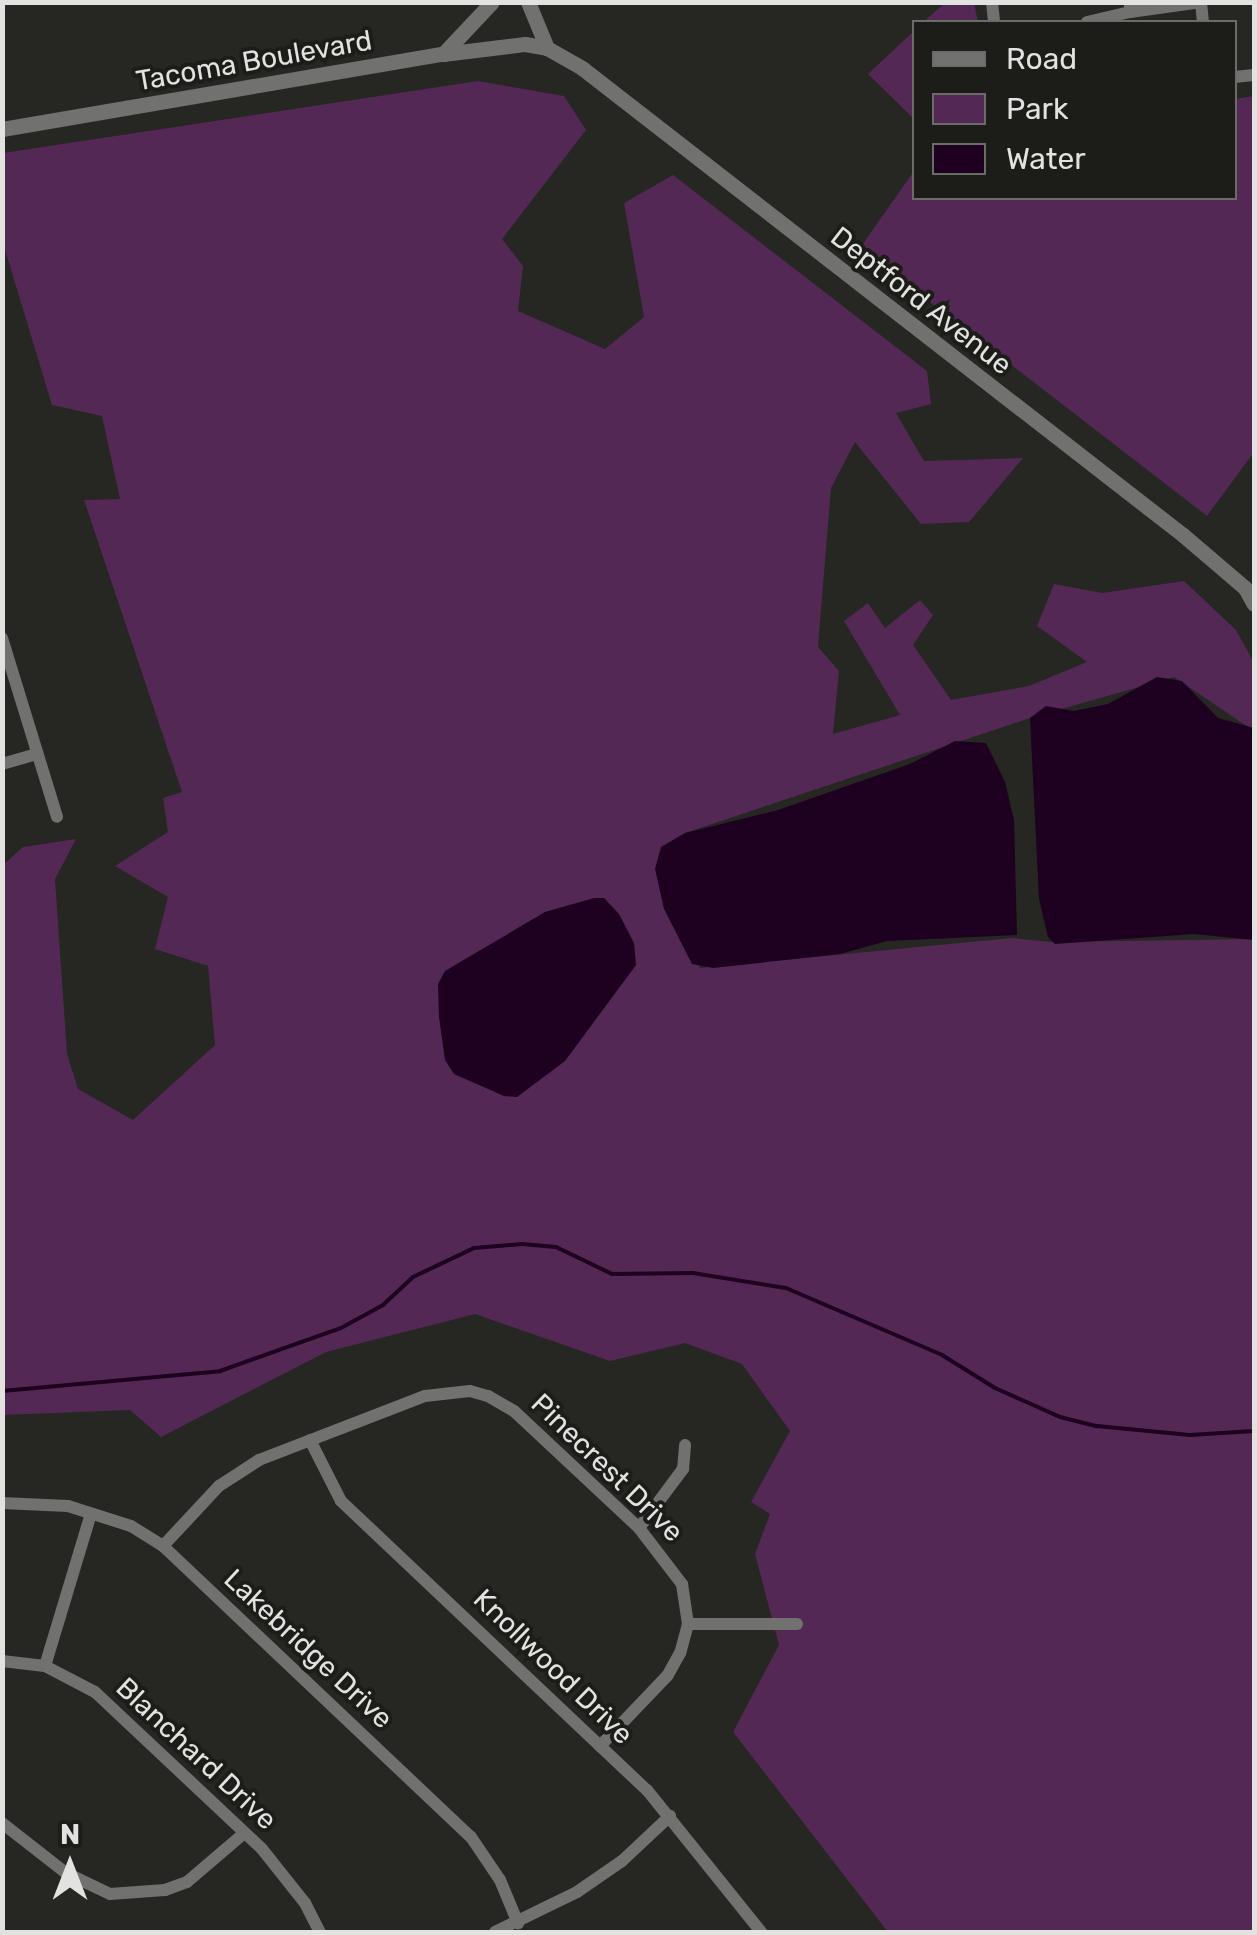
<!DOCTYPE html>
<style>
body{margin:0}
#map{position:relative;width:1257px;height:1935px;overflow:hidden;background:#262623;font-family:Rubik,sans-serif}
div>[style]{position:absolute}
.green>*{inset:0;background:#532855}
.water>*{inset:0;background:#1e0020}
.stream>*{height:4px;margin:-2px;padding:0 2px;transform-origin:2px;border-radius:2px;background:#1e0020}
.minor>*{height:12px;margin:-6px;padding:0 6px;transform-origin:6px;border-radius:6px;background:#717270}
.tertiary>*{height:15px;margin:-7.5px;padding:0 7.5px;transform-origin:7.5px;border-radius:7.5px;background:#717270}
span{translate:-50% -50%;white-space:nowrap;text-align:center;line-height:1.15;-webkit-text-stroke:8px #1c1d19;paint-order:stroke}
.street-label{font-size:28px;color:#e2e3e0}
.frame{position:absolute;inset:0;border:5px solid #e2e3e0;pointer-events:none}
.legend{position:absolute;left:912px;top:20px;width:325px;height:180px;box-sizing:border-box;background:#1c1d19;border:2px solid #6b6c69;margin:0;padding:12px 18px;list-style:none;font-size:30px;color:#e2e3e0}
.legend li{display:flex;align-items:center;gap:20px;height:50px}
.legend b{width:50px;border:2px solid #6b6c69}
.north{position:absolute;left:20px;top:1815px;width:100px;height:100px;-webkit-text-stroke:8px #1c1d19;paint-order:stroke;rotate:0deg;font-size:28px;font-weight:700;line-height:40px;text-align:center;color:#e2e3e0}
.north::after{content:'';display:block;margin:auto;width:35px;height:45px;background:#e2e3e0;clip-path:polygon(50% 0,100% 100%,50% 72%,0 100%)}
</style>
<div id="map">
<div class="green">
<i style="clip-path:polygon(945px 3px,974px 3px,978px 22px,923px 22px)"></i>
<i style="clip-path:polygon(914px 31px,914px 119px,868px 74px)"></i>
<i style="clip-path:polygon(478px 81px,564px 96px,586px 130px,502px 239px,523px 266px,518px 311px,605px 349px,644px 317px,624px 203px,673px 175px,927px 371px,931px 404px,896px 413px,924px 461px,1023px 458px,969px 522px,921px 524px,855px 442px,831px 488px,818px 647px,839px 671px,833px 734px,900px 715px,844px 621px,868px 603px,885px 628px,920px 600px,933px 615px,913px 645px,951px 700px,1029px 686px,1087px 662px,1037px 626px,1054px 584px,1102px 593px,1184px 581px,1236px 630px,1254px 663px,1254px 731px,1174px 677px,1030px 718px,685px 833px,656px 869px,700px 968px,1012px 938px,1051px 942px,1254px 939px,1254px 1932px,888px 1932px,733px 1732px,779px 1645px,755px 1554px,770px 1514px,751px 1502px,790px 1431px,742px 1364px,685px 1343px,610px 1361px,475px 1314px,326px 1352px,161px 1437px,130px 1410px,3px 1415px,3px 865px,23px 847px,76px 839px,55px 879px,67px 1054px,78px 1089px,133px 1120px,215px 1045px,208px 966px,155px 949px,168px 897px,115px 866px,168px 832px,163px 798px,182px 792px,84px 500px,120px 499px,102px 416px,52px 405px,3px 243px,3px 153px)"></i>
<i style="clip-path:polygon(1254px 96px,1254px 452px,1207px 516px,860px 248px,914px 171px,914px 198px,1234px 198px,1235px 99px)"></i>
</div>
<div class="water">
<i style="clip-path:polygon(1157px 677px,1182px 681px,1218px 718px,1254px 728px,1254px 940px,1194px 934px,1055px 944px,1048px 937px,1039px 899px,1030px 718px,1046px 706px,1074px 711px,1108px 704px)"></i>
<i style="clip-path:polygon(955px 741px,986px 743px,1005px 782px,1014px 820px,1017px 935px,887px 941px,840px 954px,713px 968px,692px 964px,664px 909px,655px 869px,661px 847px,685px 833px,778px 810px,910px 764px)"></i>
<i style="clip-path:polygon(594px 898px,604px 898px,619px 914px,634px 943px,636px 965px,565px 1061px,517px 1097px,504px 1096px,454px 1074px,445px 1060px,439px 1017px,438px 984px,445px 971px,545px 912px)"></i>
</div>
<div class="stream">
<i style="left:2px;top:1391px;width:219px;rotate:-5.2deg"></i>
<i style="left:220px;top:1371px;width:128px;rotate:-19.6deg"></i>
<i style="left:341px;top:1328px;width:48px;rotate:-28.7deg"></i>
<i style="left:383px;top:1305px;width:41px;rotate:-43deg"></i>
<i style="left:413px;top:1277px;width:68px;rotate:-25.4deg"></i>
<i style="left:474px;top:1248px;width:48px;rotate:-4.8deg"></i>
<i style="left:522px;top:1244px;width:34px;rotate:5deg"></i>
<i style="left:556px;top:1247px;width:62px;rotate:25.7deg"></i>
<i style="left:612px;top:1274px;width:81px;rotate:-0.7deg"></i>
<i style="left:693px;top:1273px;width:94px;rotate:9.2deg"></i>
<i style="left:786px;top:1288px;width:170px;rotate:23.2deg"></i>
<i style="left:942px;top:1355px;width:62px;rotate:31.9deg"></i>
<i style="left:995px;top:1388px;width:71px;rotate:24deg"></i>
<i style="left:1060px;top:1417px;width:38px;rotate:14deg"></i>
<i style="left:1097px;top:1426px;width:93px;rotate:5.5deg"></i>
<i style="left:1190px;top:1435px;width:64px;rotate:-3.6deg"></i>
</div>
<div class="minor">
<i style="left:992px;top:2px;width:20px;rotate:84deg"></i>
<i style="left:1201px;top:3px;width:19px;rotate:84deg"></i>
<i style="left:1130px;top:12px;width:72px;rotate:-8deg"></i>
<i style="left:1087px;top:22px;width:44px;rotate:-13.1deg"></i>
<i style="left:1130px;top:12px;width:10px;rotate:-90deg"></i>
<i style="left:1234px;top:77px;width:20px;rotate:-6deg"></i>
<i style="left:2px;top:638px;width:187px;rotate:72.9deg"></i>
<i style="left:2px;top:764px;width:35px;rotate:-16deg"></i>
<i style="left:310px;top:1440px;width:68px;rotate:63.1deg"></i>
<i style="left:341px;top:1501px;width:421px;rotate:43.4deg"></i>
<i style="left:647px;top:1790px;width:182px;rotate:51.2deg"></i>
<i style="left:2px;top:1503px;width:66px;rotate:2.6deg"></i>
<i style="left:68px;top:1506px;width:66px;rotate:17.6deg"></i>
<i style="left:131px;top:1526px;width:38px;rotate:32deg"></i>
<i style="left:163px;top:1546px;width:424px;rotate:43.4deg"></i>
<i style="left:471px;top:1837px;width:52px;rotate:56deg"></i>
<i style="left:500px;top:1880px;width:47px;rotate:67.3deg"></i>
<i style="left:639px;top:1528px;width:74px;rotate:-53.3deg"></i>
<i style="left:683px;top:1469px;width:24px;rotate:-85deg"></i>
<i style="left:163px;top:1546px;width:82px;rotate:-47deg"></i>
<i style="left:219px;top:1486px;width:48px;rotate:-33deg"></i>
<i style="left:259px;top:1460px;width:178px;rotate:-21.1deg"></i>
<i style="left:425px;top:1396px;width:45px;rotate:-6.3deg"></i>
<i style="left:470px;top:1391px;width:19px;rotate:16deg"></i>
<i style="left:488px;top:1396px;width:30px;rotate:30deg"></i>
<i style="left:514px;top:1411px;width:171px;rotate:43.1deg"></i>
<i style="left:639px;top:1528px;width:71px;rotate:52.5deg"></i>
<i style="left:682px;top:1584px;width:40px;rotate:81.5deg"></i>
<i style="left:688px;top:1624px;width:30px;rotate:105deg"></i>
<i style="left:680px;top:1653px;width:26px;rotate:119deg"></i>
<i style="left:667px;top:1676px;width:97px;rotate:133.7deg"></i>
<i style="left:688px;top:1624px;width:109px"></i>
<i style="left:2px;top:1661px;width:43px;rotate:6.6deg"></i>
<i style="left:45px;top:1666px;width:56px;rotate:27.5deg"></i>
<i style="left:95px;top:1692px;width:229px;rotate:43.2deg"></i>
<i style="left:262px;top:1849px;width:69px;rotate:51.5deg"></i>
<i style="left:305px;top:1903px;width:33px;rotate:63deg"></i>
<i style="left:45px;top:1666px;width:159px;rotate:-73.2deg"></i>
<i style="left:2px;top:1823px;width:81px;rotate:38deg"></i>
<i style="left:66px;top:1873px;width:49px;rotate:25.5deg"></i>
<i style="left:110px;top:1894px;width:55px;rotate:-4.2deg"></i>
<i style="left:165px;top:1890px;width:23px;rotate:-20deg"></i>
<i style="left:187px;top:1882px;width:72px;rotate:-40.5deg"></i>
<i style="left:495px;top:1932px;width:91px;rotate:-26deg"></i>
<i style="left:577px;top:1892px;width:55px;rotate:-34.6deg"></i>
<i style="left:622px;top:1861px;width:66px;rotate:-43.2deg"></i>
</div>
<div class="tertiary">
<i style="left:528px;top:2px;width:50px;rotate:67.6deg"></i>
<i style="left:443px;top:54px;width:83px;rotate:-7deg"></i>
<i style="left:525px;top:44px;width:22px;rotate:10deg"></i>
<i style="left:547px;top:48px;width:40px;rotate:29.7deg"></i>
<i style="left:582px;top:68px;width:761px;rotate:37.85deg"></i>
<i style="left:1183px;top:535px;width:82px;rotate:40.5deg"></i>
<i style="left:1245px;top:588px;width:18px;rotate:61deg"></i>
<i style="left:2px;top:129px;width:447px;rotate:-9.7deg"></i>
<i style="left:443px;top:54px;width:71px;rotate:-46.7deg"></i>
</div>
<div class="street-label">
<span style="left:254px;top:61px;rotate:-10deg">Tacoma Boulevard</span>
<span style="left:921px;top:301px;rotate:38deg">Deptford Avenue</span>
<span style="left:607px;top:1468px;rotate:44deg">Pinecrest Drive</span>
<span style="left:308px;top:1649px;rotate:43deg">Lakebridge Drive</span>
<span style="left:553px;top:1667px;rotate:44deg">Knollwood Drive</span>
<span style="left:196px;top:1754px;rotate:43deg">Blanchard Drive</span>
</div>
<div class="frame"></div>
<ul class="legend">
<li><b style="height:12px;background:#717270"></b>Road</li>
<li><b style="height:28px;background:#532855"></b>Park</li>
<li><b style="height:28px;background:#1e0020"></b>Water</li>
</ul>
<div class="north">N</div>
</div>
